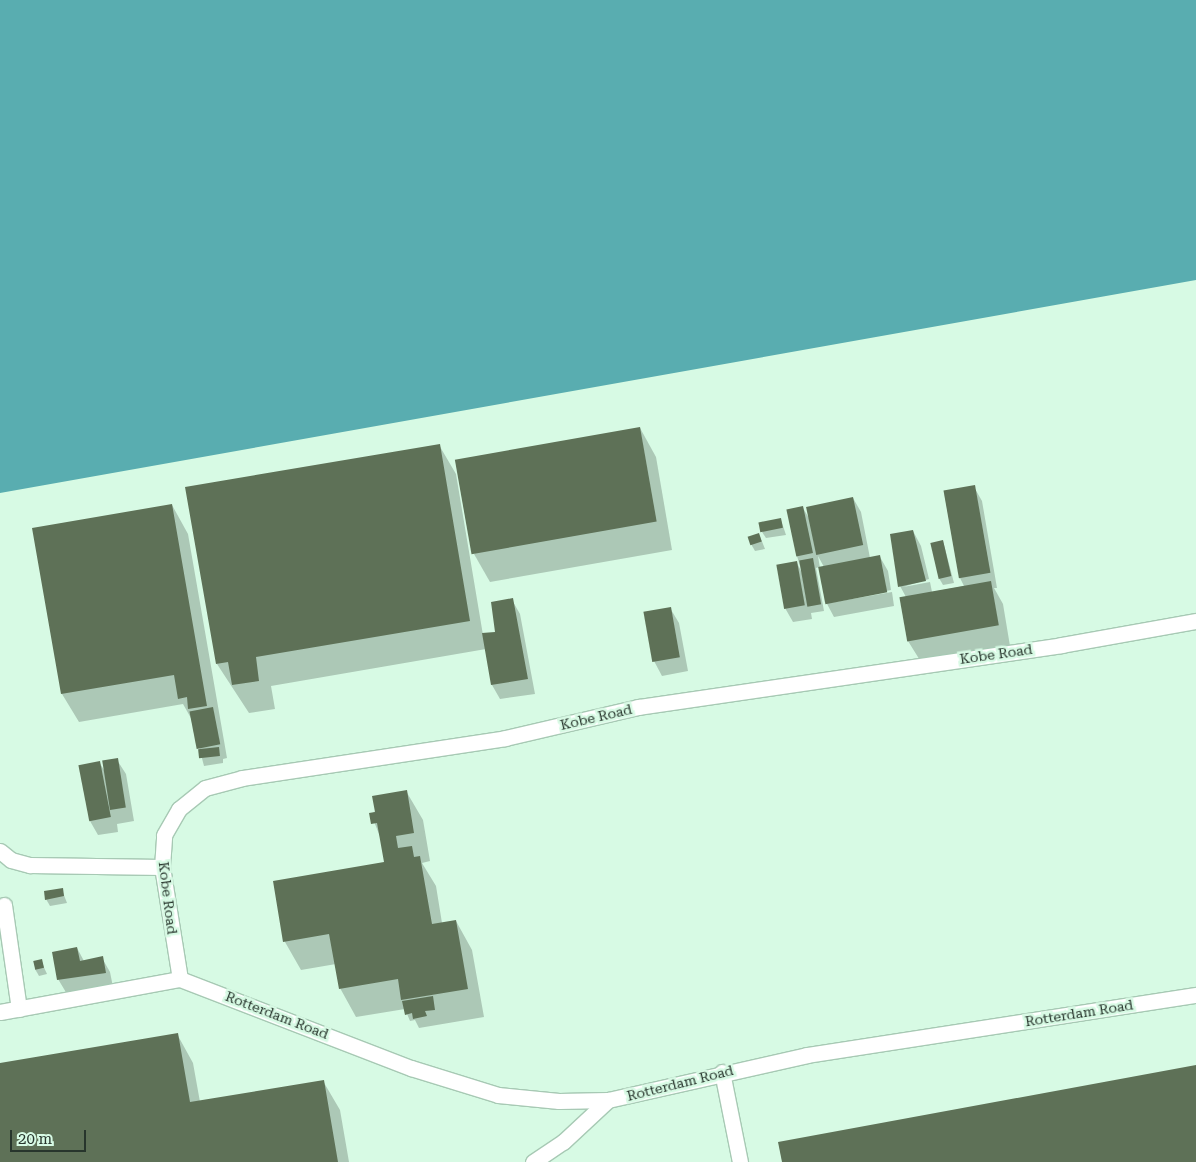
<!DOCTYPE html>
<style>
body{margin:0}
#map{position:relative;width:1196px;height:1162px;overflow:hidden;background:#d7fae4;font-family:"Roboto Serif",serif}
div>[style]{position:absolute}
.water>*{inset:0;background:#59adb0}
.shadow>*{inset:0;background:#0003}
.building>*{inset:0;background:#5e7157;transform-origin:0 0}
.roads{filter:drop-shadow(1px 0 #a7c9b4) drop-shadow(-1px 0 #a7c9b4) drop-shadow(0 1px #a7c9b4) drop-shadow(0 -1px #a7c9b4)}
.service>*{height:15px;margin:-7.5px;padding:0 7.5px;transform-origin:7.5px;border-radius:7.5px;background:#fff}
span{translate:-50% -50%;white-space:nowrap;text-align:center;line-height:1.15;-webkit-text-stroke:5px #d7fae4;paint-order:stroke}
.street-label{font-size:14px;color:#27352c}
.scale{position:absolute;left:10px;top:1130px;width:76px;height:22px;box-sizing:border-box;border:2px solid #27352c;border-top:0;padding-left:6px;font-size:15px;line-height:18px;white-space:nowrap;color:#27352c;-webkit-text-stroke:4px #d7fae4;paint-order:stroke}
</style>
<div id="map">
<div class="water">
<i style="clip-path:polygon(0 0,1196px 0,1196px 280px,0 493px)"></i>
</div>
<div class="shadow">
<i style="clip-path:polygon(640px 428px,656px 457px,672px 550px,490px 582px,474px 554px)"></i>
<i style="clip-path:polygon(439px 445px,456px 474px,483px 635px,497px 633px,512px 600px,520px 614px,535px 694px,500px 699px,492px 685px,486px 649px,271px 686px,275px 709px,249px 713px,217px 664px)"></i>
<i style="clip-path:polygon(974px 487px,982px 501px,997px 588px,994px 588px,1003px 604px,1010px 646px,921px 662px,908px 641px,906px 597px,900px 586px,913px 531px,921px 546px,929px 579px,903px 587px,930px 582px,932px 592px,964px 586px,960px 578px)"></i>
<i style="clip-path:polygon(evenodd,853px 498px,861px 512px,870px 558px,880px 557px,888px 571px,891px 590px,829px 603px,892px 592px,894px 606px,834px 617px,826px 602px,819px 567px,816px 568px,824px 611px,811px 613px,812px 619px,793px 622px,785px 608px,778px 566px,797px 563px,802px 573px,797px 556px,803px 508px,810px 520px,853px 498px,818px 556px,824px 567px,820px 568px,818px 556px)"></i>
<i style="clip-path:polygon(172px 505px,188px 534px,227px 758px,223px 759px,223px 763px,204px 766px,192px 720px,183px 704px,79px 722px,62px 694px,34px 529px)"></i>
<i style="clip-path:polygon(781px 520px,786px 535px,766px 538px,762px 532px)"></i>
<i style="clip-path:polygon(759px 534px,765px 549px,755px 551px,751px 544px)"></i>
<i style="clip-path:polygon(943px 541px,954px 583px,943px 585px,939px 578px)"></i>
<i style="clip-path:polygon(670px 608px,679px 623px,688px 671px,662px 676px,654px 661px)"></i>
<i style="clip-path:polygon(117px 760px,126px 774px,134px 821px,117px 824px,118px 832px,98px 835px,90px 821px,99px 762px,104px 770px)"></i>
<i style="clip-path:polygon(406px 791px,423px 820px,430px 861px,422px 863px,436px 886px,442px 923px,456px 921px,472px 950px,484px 1017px,419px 1028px,415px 1020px,410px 1021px,405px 1009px,356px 1017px,340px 988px,336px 964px,301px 970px,285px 942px,275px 882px,385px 863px,381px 839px,371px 814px)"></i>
<i style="clip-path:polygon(62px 890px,67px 903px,50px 906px,46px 899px)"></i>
<i style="clip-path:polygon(77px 948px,84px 961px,102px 958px,110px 972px,113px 987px,67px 994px,58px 979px)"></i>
<i style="clip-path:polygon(41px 961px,47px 974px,39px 976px,35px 969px)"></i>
<i style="clip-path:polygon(177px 1034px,193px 1063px,200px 1102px,323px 1081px,340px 1110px,349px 1162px,0 1162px,0 1064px)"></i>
</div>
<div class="building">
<i style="left:640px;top:427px;width:96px;height:188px;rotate:80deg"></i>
<i style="clip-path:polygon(440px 444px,470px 621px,256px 657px,259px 681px,232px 685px,228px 662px,216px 664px,185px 487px)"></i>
<i style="left:975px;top:485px;width:89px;height:32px;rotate:80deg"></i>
<i style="left:853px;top:497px;width:49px;height:48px;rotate:78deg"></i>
<i style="clip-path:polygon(172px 504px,207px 706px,188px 709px,187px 697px,178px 699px,174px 675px,61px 694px,32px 528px)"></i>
<i style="left:803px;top:506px;width:48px;height:17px;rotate:78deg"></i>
<i style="left:781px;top:518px;width:10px;height:23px;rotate:79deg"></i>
<i style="clip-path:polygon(913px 530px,926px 581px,898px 587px,890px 534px)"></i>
<i style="left:759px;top:533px;width:9px;height:12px;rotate:72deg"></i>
<i style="left:943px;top:540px;width:37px;height:13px;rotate:77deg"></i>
<i style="left:880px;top:555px;width:38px;height:63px;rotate:79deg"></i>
<i style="left:813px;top:558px;width:47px;height:14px;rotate:80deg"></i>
<i style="left:797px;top:561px;width:45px;height:21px;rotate:80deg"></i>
<i style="left:991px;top:581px;width:45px;height:93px;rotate:80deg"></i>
<i style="clip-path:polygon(513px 598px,528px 679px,491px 685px,482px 633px,495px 632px,491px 602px)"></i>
<i style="left:671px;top:607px;width:51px;height:28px;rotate:80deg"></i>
<i style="left:213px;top:707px;width:38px;height:24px;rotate:79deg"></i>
<i style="left:219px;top:747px;width:9px;height:21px;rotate:84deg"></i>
<i style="left:118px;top:758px;width:50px;height:16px;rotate:81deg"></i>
<i style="left:100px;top:761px;width:57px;height:22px;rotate:79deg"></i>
<i style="clip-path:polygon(407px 790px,414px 833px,396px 836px,398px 848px,412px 846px,414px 857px,420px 856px,432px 924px,456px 920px,468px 989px,401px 1000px,398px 979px,339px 989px,329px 934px,283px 942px,273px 881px,384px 862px,377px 823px,371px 824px,369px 813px,375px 812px,372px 796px)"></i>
<i style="clip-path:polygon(63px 888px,64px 896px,45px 900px,44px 891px)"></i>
<i style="clip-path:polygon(77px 947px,80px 961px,103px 956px,106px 973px,57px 980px,52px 952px)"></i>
<i style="left:42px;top:959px;width:9px;height:9px;rotate:77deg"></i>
<i style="clip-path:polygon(433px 996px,435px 1010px,425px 1011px,427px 1016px,413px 1019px,412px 1013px,405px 1015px,402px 1001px)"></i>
<i style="clip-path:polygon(178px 1033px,190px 1102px,324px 1080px,338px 1162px,0 1162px,0 1063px)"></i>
<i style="clip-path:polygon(1196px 1065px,1196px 1162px,782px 1162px,778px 1142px)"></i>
</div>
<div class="roads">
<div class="service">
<i style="left:0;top:851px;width:14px;rotate:39deg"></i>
<i style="left:11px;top:860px;width:20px;rotate:15deg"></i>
<i style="left:30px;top:865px;width:132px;rotate:0.9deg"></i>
<i style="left:4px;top:905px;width:105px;rotate:81.8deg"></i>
<i style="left:180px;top:979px;width:113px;rotate:-99.1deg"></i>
<i style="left:162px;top:867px;width:32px;rotate:-86deg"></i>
<i style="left:164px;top:835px;width:30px;rotate:-60deg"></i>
<i style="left:179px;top:809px;width:33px;rotate:-39deg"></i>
<i style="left:205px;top:788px;width:38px;rotate:-15deg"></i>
<i style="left:242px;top:778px;width:266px;rotate:-8.6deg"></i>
<i style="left:505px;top:738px;width:137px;rotate:-13.1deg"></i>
<i style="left:638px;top:707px;width:428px;rotate:-8.3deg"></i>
<i style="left:1061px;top:645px;width:137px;rotate:-10.1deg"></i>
<i style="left:0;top:1012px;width:183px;rotate:-10.4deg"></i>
<i style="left:180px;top:979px;width:248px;rotate:21.1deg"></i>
<i style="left:411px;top:1068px;width:91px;rotate:17.2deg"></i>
<i style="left:498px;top:1095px;width:61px;rotate:5.6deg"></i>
<i style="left:559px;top:1101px;width:49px;rotate:-1.2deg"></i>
<i style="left:608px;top:1100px;width:204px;rotate:-12.7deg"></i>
<i style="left:807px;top:1055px;width:394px;rotate:-8.8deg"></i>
<i style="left:722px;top:1072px;width:92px;rotate:78.7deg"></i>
<i style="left:533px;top:1162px;width:36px;rotate:-34deg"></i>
<i style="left:563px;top:1142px;width:62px;rotate:-43deg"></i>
</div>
</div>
<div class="street-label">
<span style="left:996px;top:654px;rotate:-8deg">Kobe Road</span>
<span style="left:596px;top:717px;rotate:-13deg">Kobe Road</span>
<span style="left:168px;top:898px;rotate:83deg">Kobe Road</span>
<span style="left:1079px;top:1013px;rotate:-9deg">Rotterdam Road</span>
<span style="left:277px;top:1015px;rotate:21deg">Rotterdam Road</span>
<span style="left:680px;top:1083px;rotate:-14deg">Rotterdam Road</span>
</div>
<div class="scale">20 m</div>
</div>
